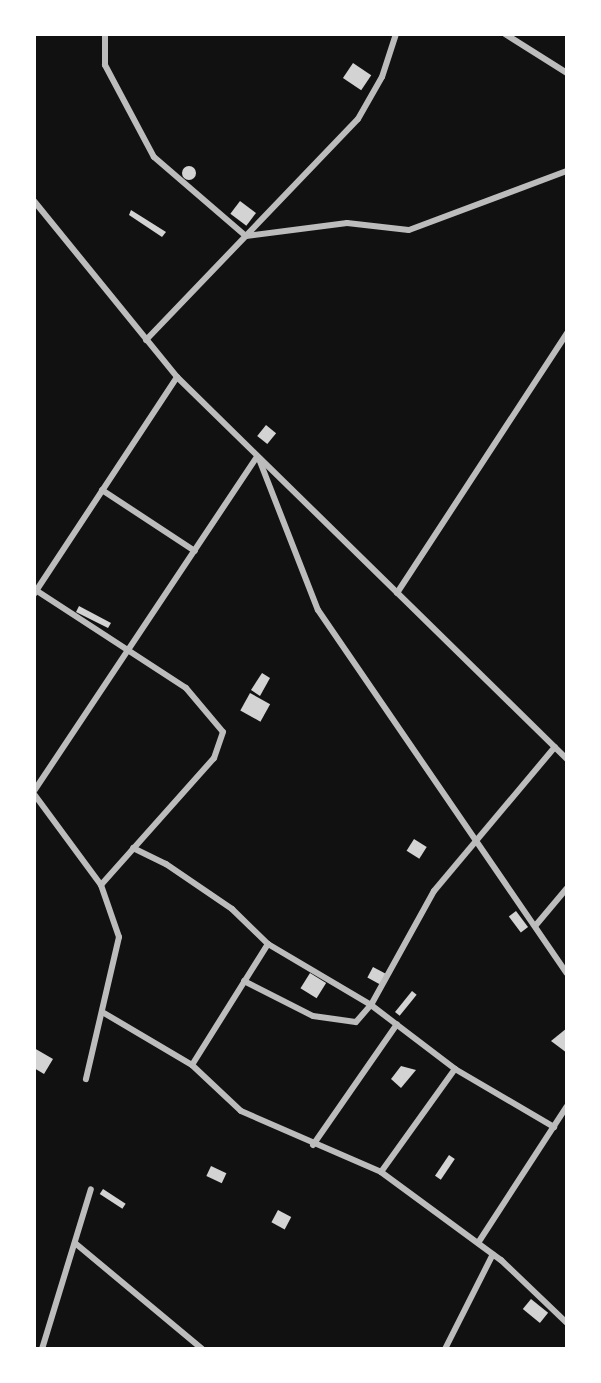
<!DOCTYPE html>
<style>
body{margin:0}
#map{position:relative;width:601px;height:1383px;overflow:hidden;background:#111;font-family:"Fira Sans",sans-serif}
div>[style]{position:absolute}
.building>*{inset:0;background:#d3d3d3;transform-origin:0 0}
.round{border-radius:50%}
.minor>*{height:6px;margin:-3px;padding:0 3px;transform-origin:3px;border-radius:3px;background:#bcbcbc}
span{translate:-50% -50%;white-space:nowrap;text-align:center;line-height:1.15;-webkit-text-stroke:8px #fff;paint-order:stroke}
.frame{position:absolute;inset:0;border:36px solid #fff;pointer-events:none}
</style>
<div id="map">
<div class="building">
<i style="left:353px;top:63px;width:22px;height:18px;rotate:34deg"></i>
<i class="round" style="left:182px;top:166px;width:14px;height:14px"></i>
<i style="left:240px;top:201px;width:20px;height:16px;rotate:37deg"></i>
<i style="clip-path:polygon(131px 210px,166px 232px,162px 237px,129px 215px)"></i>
<i style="left:266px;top:425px;width:13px;height:14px;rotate:39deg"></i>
<i style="clip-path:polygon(79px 606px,111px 623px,108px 628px,76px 612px)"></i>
<i style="clip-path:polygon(262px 673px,270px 678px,260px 696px,251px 690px)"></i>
<i style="left:250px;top:693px;width:23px;height:20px;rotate:29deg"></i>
<i style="left:414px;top:839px;width:15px;height:14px;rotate:32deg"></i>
<i style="left:516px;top:911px;width:20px;height:9px;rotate:53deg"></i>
<i style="left:373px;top:967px;width:15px;height:12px;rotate:28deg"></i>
<i style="left:310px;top:973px;width:19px;height:18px;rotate:32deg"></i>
<i style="left:412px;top:991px;width:6px;height:27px;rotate:39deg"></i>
<i style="clip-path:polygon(567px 1028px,567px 1053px,551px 1041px)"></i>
<i style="clip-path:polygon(34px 1048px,53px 1059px,44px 1074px,34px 1068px)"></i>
<i style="clip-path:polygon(401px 1066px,416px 1070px,401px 1088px,391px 1079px)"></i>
<i style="left:449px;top:1155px;width:7px;height:25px;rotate:34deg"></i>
<i style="left:211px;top:1166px;width:17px;height:11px;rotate:25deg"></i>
<i style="left:103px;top:1189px;width:27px;height:6px;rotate:33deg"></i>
<i style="left:278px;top:1210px;width:15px;height:14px;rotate:28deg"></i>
<i style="left:531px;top:1299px;width:22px;height:13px;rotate:39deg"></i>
</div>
<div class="minor">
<i style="left:105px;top:34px;width:31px;rotate:90deg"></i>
<i style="left:105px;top:65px;width:104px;rotate:62deg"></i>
<i style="left:154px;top:157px;width:121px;rotate:40.7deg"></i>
<i style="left:246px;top:236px;width:102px;rotate:-7.3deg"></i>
<i style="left:347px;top:223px;width:62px;rotate:6.4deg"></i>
<i style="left:409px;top:230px;width:169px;rotate:-20.5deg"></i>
<i style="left:505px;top:34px;width:73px;rotate:32.2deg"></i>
<i style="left:34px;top:201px;width:227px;rotate:50.9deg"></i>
<i style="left:177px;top:377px;width:546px;rotate:44.41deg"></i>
<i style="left:146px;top:340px;width:306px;rotate:-46.2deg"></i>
<i style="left:358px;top:119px;width:48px;rotate:-60.3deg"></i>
<i style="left:382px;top:77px;width:45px;rotate:-72deg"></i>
<i style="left:259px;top:459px;width:162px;rotate:68.7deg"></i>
<i style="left:318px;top:610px;width:440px;rotate:55.6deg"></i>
<i style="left:102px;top:490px;width:111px;rotate:33.3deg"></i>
<i style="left:34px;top:589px;width:181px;rotate:33.1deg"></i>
<i style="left:186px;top:688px;width:57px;rotate:49.9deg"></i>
<i style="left:223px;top:732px;width:28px;rotate:109deg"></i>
<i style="left:214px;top:758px;width:170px;rotate:131.7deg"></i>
<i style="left:397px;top:593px;width:311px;rotate:-56.8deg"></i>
<i style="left:34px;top:594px;width:260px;rotate:-56.6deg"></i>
<i style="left:34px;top:791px;width:402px;rotate:-56.3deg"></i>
<i style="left:34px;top:794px;width:113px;rotate:53.6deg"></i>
<i style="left:101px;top:885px;width:55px;rotate:70.9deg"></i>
<i style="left:119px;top:937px;width:146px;rotate:103.1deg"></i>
<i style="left:133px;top:848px;width:37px;rotate:26deg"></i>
<i style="left:166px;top:864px;width:80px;rotate:34.3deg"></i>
<i style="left:232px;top:909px;width:50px;rotate:44.2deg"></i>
<i style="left:268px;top:944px;width:120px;rotate:30.6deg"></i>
<i style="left:371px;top:1005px;width:106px;rotate:37.3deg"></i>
<i style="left:455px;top:1069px;width:115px;rotate:30.4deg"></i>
<i style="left:536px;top:925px;width:48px;rotate:-50deg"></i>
<i style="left:244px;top:981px;width:77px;rotate:26.9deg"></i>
<i style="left:313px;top:1016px;width:43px;rotate:7.9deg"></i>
<i style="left:356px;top:1022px;width:23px;rotate:-49deg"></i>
<i style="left:371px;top:1005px;width:130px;rotate:-61.1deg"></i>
<i style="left:434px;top:891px;width:188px;rotate:-50deg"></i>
<i style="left:104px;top:1013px;width:102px;rotate:30.6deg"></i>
<i style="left:192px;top:1065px;width:67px;rotate:43.2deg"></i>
<i style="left:241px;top:1111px;width:153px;rotate:23.5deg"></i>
<i style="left:381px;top:1172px;width:149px;rotate:36.3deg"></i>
<i style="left:501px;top:1260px;width:91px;rotate:43.7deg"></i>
<i style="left:192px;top:1065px;width:143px;rotate:-57.9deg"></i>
<i style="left:313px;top:1145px;width:147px;rotate:-55.2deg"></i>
<i style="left:381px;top:1172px;width:127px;rotate:-54.3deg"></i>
<i style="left:75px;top:1243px;width:165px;rotate:39.8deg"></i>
<i style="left:478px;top:1243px;width:163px;rotate:-57deg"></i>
<i style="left:42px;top:1349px;width:167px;rotate:-73deg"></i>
<i style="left:445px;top:1349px;width:106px;rotate:-63.2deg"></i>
</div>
<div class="frame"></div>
</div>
